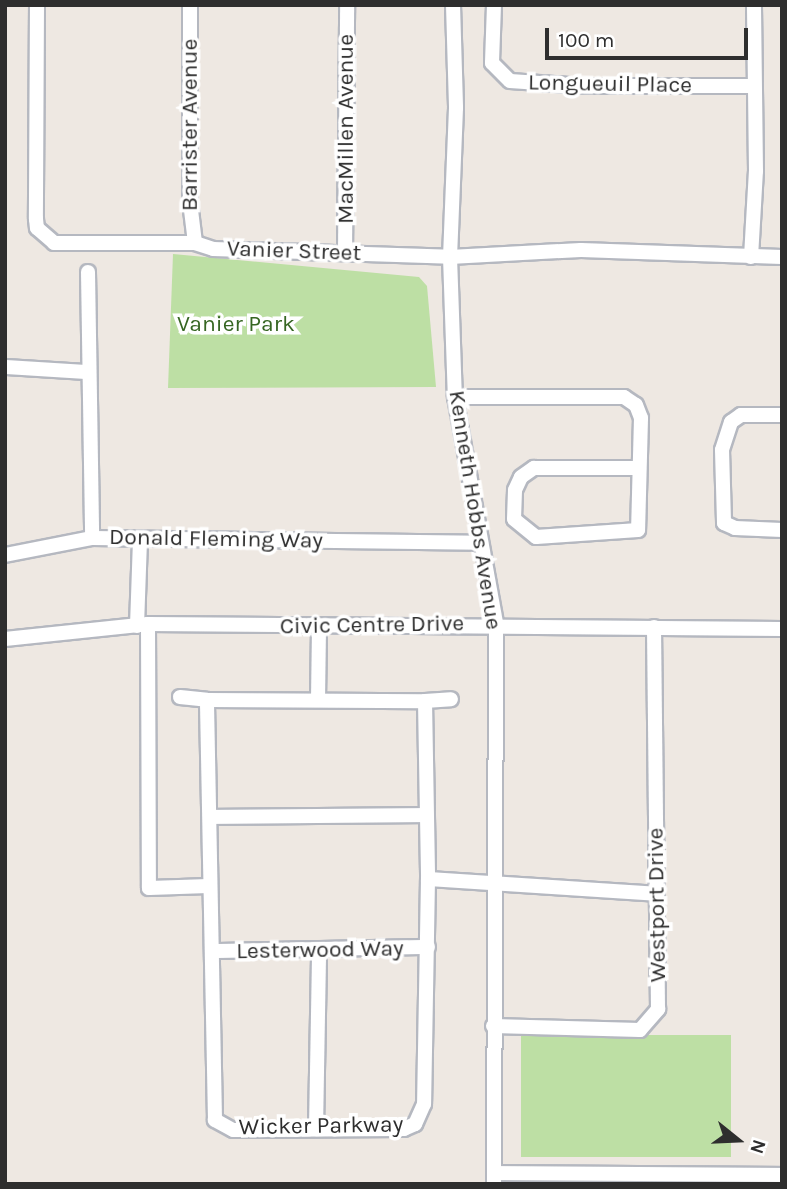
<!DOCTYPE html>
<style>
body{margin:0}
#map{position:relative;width:787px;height:1189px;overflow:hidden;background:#eee8e2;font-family:Karla,sans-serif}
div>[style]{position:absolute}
.green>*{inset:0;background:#bddfa4;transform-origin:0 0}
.roads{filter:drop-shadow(2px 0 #b5b8c0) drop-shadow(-2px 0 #b5b8c0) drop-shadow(0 2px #b5b8c0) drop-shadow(0 -2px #b5b8c0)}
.minor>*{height:14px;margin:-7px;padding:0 7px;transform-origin:7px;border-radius:7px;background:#fff}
span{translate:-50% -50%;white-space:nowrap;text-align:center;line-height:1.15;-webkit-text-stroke:7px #fff;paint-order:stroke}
.street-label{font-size:23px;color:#2e2e2e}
.park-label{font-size:23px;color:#366622}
.frame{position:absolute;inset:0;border:7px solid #2e2e2e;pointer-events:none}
.north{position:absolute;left:703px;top:1105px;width:70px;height:70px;-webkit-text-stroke:5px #fff;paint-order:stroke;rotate:108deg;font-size:19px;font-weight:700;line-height:28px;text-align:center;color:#2e2e2e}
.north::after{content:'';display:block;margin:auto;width:24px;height:32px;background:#2e2e2e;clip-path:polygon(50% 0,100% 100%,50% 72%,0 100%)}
.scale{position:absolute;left:545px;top:28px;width:203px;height:32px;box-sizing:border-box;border:4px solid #2e2e2e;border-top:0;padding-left:9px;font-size:21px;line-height:24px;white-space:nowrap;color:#2e2e2e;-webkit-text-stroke:5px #fff;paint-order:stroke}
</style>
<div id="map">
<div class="green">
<i style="clip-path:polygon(173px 254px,419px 277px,427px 286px,436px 387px,168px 388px)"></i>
<i style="left:731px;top:1035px;width:122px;height:210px;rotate:90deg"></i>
</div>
<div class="roads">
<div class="minor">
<i style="left:37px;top:5px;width:214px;rotate:90.3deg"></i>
<i style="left:36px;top:219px;width:9px;rotate:84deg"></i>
<i style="left:37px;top:228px;width:23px;rotate:41deg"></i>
<i style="left:54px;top:243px;width:141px"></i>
<i style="left:195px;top:243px;width:19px;rotate:18deg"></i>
<i style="left:213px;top:249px;width:237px;rotate:1.9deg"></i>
<i style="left:450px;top:257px;width:131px;rotate:-3.1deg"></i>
<i style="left:581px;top:250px;width:201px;rotate:2deg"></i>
<i style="left:190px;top:5px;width:197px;rotate:90deg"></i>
<i style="left:190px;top:202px;width:41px;rotate:83deg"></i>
<i style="left:453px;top:5px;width:103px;rotate:88.3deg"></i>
<i style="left:456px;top:108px;width:149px;rotate:92.3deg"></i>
<i style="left:450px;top:257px;width:140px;rotate:88deg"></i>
<i style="left:455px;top:397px;width:230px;rotate:79.7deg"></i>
<i style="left:496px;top:623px;width:561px;rotate:90.2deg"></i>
<i style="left:494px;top:5px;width:58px;rotate:92deg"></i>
<i style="left:492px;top:63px;width:25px;rotate:45deg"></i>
<i style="left:510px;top:81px;width:74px;rotate:3.9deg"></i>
<i style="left:584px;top:86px;width:169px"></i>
<i style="left:345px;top:253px;width:248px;rotate:-89.5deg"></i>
<i style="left:751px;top:257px;width:86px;rotate:-86.7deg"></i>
<i style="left:756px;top:171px;width:166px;rotate:-90.7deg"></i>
<i style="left:88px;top:272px;width:266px;rotate:89.1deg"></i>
<i style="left:92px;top:538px;width:387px;rotate:0.7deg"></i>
<i style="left:5px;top:367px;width:82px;rotate:3.5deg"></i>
<i style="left:455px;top:397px;width:169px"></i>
<i style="left:624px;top:397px;width:14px;rotate:34deg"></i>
<i style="left:636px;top:405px;width:14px;rotate:69deg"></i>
<i style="left:641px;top:418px;width:112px;rotate:91.5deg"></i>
<i style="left:638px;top:530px;width:102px;rotate:176.1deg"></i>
<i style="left:536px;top:537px;width:28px;rotate:-141deg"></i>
<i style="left:514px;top:519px;width:29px;rotate:-88deg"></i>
<i style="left:515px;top:490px;width:14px;rotate:-65deg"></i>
<i style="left:521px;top:477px;width:16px;rotate:-35deg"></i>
<i style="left:534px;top:468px;width:105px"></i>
<i style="left:782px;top:415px;width:41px;rotate:180deg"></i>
<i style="left:741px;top:415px;width:12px;rotate:145deg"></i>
<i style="left:731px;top:422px;width:29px;rotate:108deg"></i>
<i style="left:722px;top:450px;width:73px;rotate:88.4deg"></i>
<i style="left:724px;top:523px;width:12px;rotate:24deg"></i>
<i style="left:735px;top:528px;width:47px;rotate:2.4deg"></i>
<i style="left:5px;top:555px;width:89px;rotate:-11.1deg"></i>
<i style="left:148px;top:624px;width:264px;rotate:89.8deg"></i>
<i style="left:149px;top:888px;width:60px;rotate:-1.9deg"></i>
<i style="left:137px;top:626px;width:87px;rotate:-88deg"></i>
<i style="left:5px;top:639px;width:144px;rotate:-6deg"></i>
<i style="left:148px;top:624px;width:634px;rotate:0.45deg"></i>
<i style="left:180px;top:697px;width:27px;rotate:6deg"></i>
<i style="left:207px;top:700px;width:218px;rotate:0.3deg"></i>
<i style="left:425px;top:701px;width:178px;rotate:89deg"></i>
<i style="left:428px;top:879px;width:225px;rotate:91deg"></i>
<i style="left:424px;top:1104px;width:22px;rotate:114deg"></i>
<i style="left:415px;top:1124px;width:12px;rotate:156deg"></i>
<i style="left:404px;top:1129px;width:171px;rotate:179.7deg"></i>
<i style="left:233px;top:1130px;width:21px;rotate:-151deg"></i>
<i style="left:215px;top:1120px;width:420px;rotate:-91.1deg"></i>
<i style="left:318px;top:700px;width:74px;rotate:-89.2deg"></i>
<i style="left:425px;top:701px;width:26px;rotate:-4deg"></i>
<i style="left:211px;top:817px;width:213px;rotate:-0.5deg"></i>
<i style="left:428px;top:879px;width:229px;rotate:3.7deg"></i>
<i style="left:212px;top:951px;width:216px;rotate:-1.1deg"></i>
<i style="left:493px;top:1026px;width:147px;rotate:1.6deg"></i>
<i style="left:640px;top:1030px;width:28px;rotate:-49deg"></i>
<i style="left:658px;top:1009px;width:382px;rotate:-90.6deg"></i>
<i style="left:316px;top:1129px;width:177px;rotate:-89deg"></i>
<i style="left:494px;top:1173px;width:288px;rotate:0.4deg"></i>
</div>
</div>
<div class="street-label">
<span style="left:610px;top:84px;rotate:1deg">Longueuil Place</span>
<span style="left:190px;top:125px;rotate:-90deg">Barrister Avenue</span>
<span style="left:346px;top:129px;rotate:-90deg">MacMillen Avenue</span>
<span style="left:294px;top:251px;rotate:2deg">Vanier Street</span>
<span style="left:475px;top:510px;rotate:81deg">Kenneth Hobbs Avenue</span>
<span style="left:216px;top:539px;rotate:1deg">Donald Fleming Way</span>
<span style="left:372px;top:625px;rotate:-1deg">Civic Centre Drive</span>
<span style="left:657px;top:905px;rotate:-91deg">Westport Drive</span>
<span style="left:320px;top:950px;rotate:-1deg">Lesterwood Way</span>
<span style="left:321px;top:1126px;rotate:-1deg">Wicker Parkway</span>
</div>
<div class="park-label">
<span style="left:236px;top:324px">Vanier Park</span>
</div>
<div class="frame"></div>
<div class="north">N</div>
<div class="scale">100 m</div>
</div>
